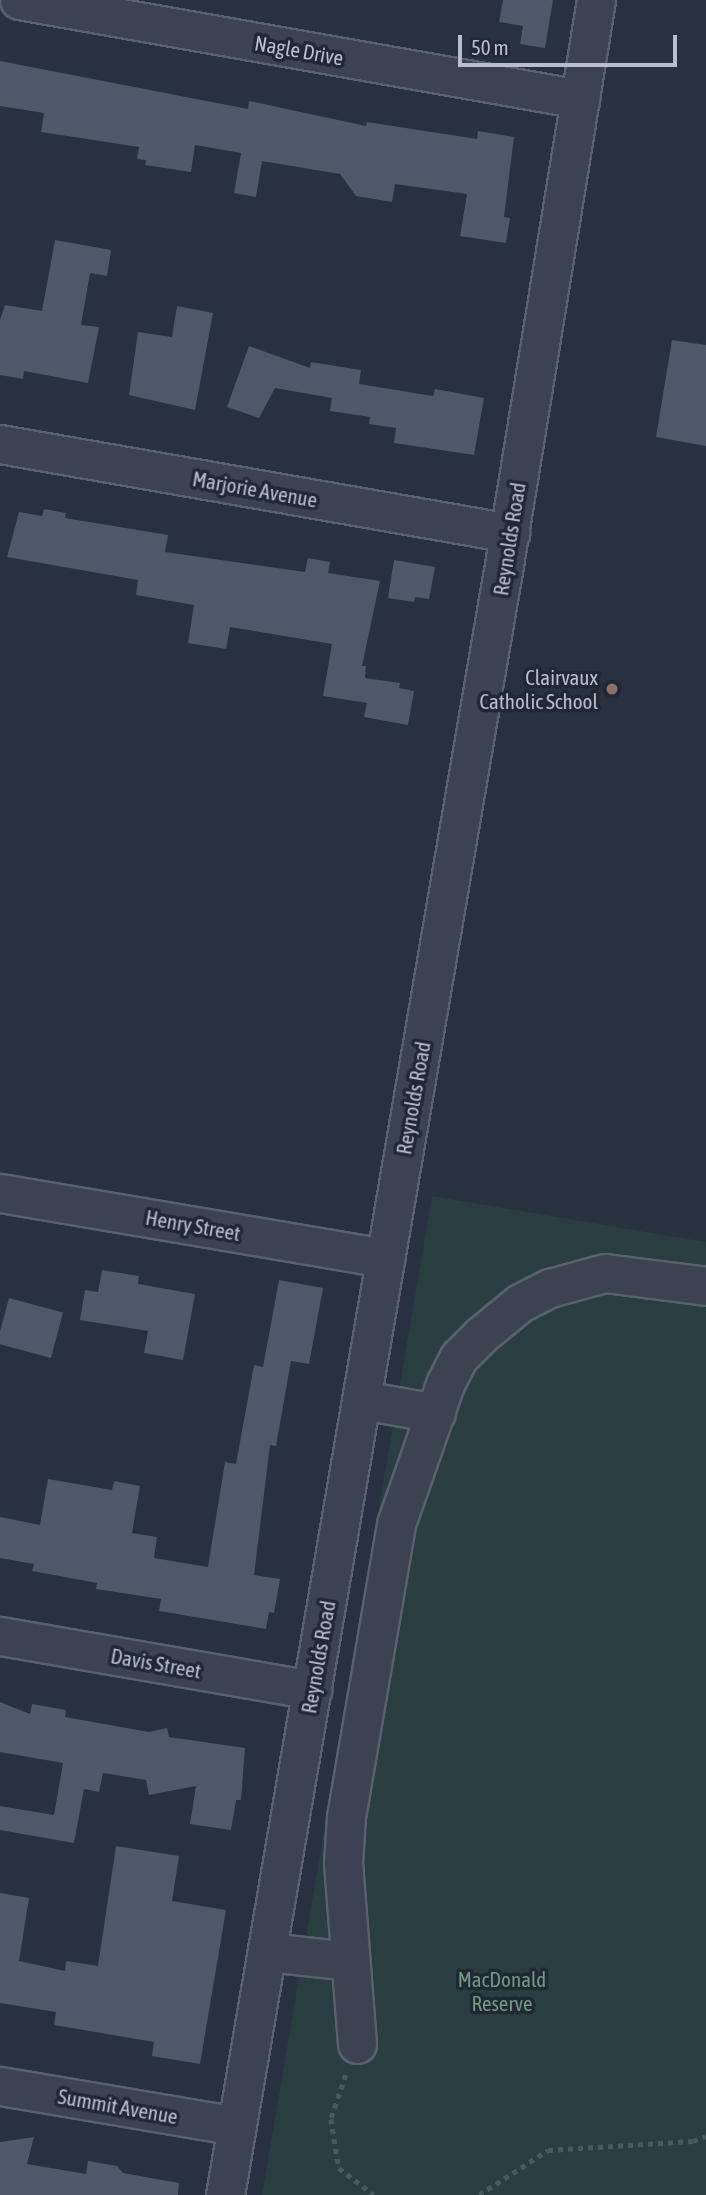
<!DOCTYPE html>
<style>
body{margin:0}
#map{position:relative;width:706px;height:2195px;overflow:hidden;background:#273140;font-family:"Asap Condensed",sans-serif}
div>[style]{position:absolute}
.green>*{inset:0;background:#293e41}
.building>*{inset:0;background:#4d5869;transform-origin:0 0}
.path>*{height:4.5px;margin-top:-2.25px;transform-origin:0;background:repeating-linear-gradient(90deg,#475b5e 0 5px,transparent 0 10px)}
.roads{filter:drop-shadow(2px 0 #59616d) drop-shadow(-2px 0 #59616d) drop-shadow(0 2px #59616d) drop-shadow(0 -2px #59616d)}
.minor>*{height:37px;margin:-18.5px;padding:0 18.5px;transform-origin:18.5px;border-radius:18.5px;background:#3b4350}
.dots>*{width:19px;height:19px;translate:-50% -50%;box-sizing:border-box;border:4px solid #202836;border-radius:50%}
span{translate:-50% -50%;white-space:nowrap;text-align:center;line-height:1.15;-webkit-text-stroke:7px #202836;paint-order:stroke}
.street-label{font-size:21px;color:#b8bfca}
.poi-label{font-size:21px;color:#b8bfca}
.right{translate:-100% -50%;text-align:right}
.park-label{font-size:21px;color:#709a7b}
.scale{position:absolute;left:458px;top:35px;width:219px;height:32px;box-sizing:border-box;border:4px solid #b8bfca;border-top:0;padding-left:9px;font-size:21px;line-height:24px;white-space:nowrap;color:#b8bfca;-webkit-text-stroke:5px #202836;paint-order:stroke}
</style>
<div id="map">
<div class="green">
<i style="clip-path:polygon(432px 1196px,706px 1242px,706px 2195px,262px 2195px)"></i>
</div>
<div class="building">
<i style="clip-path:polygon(503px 0,553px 0,545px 48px,520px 44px,523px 26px,499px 22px)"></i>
<i style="clip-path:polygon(0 61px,248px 109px,249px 101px,366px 126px,367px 122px,477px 139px,478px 131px,514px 137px,504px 217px,510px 218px,506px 243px,460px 236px,467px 194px,395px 184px,392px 202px,356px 196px,340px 174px,262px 161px,256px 197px,234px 193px,241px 153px,195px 145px,191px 172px,145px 165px,146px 160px,137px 159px,139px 147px,41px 132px,44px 113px,0 106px)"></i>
<i style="clip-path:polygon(55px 240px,111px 250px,107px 276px,90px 273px,81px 325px,99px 327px,88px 383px,24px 371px,23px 379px,0 375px,0 320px,5px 305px,42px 311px)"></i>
<i style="clip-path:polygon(177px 306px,213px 313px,195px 410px,129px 395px,138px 332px,172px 337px)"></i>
<i style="clip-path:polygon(672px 340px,706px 345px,706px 446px,656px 437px)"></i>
<i style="clip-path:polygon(249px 346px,310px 368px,311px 362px,361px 370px,359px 384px,433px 396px,435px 389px,484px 398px,474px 455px,394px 443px,396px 428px,369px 424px,370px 417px,330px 411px,332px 398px,275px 388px,259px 418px,227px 407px)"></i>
<i style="clip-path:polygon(44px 509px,66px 513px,65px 518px,168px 535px,165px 552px,305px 572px,308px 558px,330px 562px,328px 573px,380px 581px,362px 666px,366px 666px,365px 678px,400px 683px,399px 688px,414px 691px,408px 725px,364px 717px,367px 703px,323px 696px,332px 644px,230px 627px,226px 649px,188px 643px,194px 605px,136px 595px,138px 580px,7px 557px,19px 512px,42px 516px)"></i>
<i style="clip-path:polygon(394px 560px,435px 567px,429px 599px,415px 597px,414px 602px,388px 598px)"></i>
<i style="clip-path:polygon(102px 1270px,139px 1276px,138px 1284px,195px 1294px,183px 1360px,144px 1353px,148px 1331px,80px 1320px,85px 1290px,98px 1292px)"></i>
<i style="clip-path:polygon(279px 1280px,323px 1288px,309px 1364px,291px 1361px,276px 1446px,270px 1445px,254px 1575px,280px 1579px,274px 1613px,269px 1612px,266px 1629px,159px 1611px,161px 1599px,96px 1589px,97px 1583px,32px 1571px,34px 1564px,0 1558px,0 1517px,40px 1525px,48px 1479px,112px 1490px,114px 1481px,140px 1486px,132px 1533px,157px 1537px,154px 1558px,208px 1567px,225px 1462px,236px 1464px,254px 1365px,263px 1367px)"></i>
<i style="left:9px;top:1298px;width:56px;height:47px;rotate:15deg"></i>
<i style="clip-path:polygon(0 1702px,30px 1714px,32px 1704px,66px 1710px,65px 1717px,149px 1732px,167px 1728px,169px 1737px,245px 1748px,241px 1800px,236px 1800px,231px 1830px,190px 1824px,196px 1786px,149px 1795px,146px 1780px,103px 1773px,99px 1792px,84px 1789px,74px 1843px,0 1830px,0 1806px,54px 1815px,63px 1763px,0 1752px)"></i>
<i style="clip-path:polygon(116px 1846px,179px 1856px,172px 1901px,226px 1910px,200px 2064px,152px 2056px,154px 2042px,54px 2025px,56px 2012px,0 2003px,0 1893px,29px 1898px,19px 1961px,65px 1971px,66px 1961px,98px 1966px)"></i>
<i style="clip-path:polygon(34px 2137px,27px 2164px,86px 2174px,88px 2161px,117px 2166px,123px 2173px,179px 2183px,178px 2195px,0 2195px,0 2142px)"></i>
</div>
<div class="path">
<i style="left:346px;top:2075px;width:46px;rotate:108.8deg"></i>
<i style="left:331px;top:2119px;width:50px;rotate:80.7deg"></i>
<i style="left:339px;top:2168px;width:44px;rotate:37.6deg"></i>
<i style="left:479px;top:2195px;width:82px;rotate:-33.1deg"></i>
<i style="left:548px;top:2150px;width:145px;rotate:-3.6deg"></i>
<i style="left:693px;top:2141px;width:14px;rotate:-21deg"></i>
</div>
<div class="roads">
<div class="minor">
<i style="left:19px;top:0;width:570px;rotate:10.01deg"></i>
<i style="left:0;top:444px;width:518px;rotate:9.9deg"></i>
<i style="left:0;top:1193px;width:391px;rotate:9.6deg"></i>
<i style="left:362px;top:1400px;width:75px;rotate:10deg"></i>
<i style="left:0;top:1636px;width:317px;rotate:9.8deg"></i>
<i style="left:267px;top:1952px;width:83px;rotate:6.2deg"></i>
<i style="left:357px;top:2044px;width:182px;rotate:-94.4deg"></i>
<i style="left:343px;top:1863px;width:46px;rotate:-86.3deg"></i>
<i style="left:346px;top:1817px;width:297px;rotate:-80.3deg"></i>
<i style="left:396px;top:1524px;width:148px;rotate:-70.7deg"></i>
<i style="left:445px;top:1384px;width:30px;rotate:-63deg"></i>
<i style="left:459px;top:1357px;width:31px;rotate:-45deg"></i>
<i style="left:481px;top:1335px;width:50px;rotate:-39.4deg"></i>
<i style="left:520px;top:1303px;width:34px;rotate:-27deg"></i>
<i style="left:550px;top:1288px;width:57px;rotate:-15.3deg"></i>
<i style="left:605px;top:1273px;width:102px;rotate:7.3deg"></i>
<i style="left:0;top:2086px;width:240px;rotate:9.6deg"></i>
<i style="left:225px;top:2195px;width:1642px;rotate:-80.29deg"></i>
<i style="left:502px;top:577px;width:585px;rotate:-80.75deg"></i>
</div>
</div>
<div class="dots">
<i style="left:612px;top:689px;background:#8d6e63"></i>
</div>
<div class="street-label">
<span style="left:299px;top:50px;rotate:10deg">Nagle Drive</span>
<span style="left:255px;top:489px;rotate:10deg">Marjorie Avenue</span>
<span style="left:509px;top:539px;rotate:-81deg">Reynolds Road</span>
<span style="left:413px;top:1098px;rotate:-80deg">Reynolds Road</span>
<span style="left:193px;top:1225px;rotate:10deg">Henry Street</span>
<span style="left:318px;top:1657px;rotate:-80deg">Reynolds Road</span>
<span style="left:156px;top:1663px;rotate:10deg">Davis Street</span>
<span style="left:118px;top:2106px;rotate:10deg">Summit Avenue</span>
</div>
<div class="poi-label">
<span class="right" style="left:598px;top:689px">Clairvaux<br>Catholic School</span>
</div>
<div class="park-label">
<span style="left:502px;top:1991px">MacDonald<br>Reserve</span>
</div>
<div class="scale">50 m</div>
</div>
